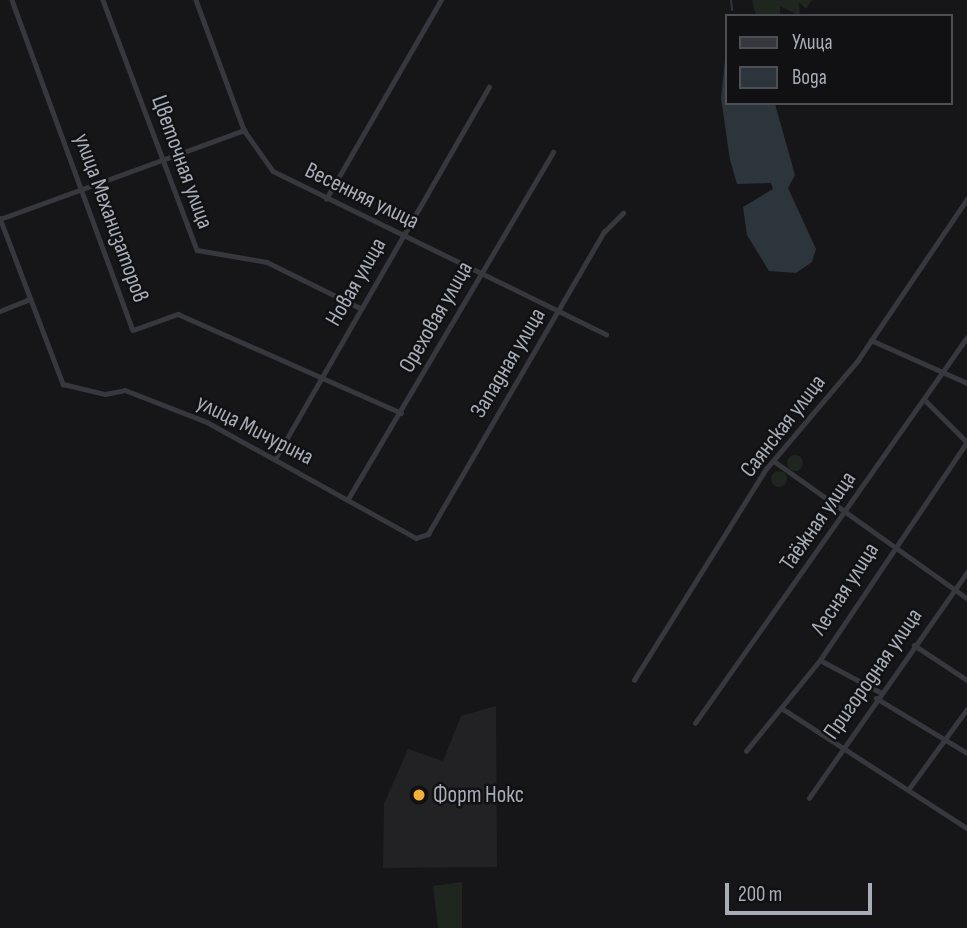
<!DOCTYPE html>
<meta charset="utf-8">
<style>
body{margin:0}
#map{position:relative;width:967px;height:928px;overflow:hidden;background:#161618;font-family:"Sofia Sans Condensed",sans-serif}
div>[style]{position:absolute}
.built>*{inset:0;background:#222225}
.green>*{inset:0;background:#1e261f}
.round{border-radius:50%}
.water>*{inset:0;background:#2c353c}
.stream>*{height:2px;margin:-1px;padding:0 1px;transform-origin:1px;border-radius:1px;background:#2c353c}
.street>*{height:4.5px;margin:-2.25px;padding:0 2.25px;transform-origin:2.25px;border-radius:2.25px;background:#37383d}
.dots>*{width:19px;height:19px;translate:-50% -50%;box-sizing:border-box;border:4px solid #111113;border-radius:50%}
span{translate:-50% -50%;white-space:nowrap;text-align:center;line-height:1.15;-webkit-text-stroke:5px #111113;paint-order:stroke}
.street-label{font-size:23px;color:#a8adb8}
.poi-label{font-size:23px;color:#a8adb8}
.left{translate:0 -50%;text-align:left}
.legend{position:absolute;left:725px;top:14px;width:228px;height:91px;box-sizing:border-box;background:#111113;border:2px solid #4d4f55;margin:0;padding:9px 12px;list-style:none;font-size:21px;color:#a8adb8}
.legend li{display:flex;align-items:center;gap:14px;height:35px}
.legend b{width:35px;border:2px solid #4d4f55}
.scale{position:absolute;left:725px;top:883px;width:147px;height:32px;box-sizing:border-box;border:4px solid #a8adb8;border-top:0;padding-left:9px;font-size:21px;line-height:24px;white-space:nowrap;color:#a8adb8;-webkit-text-stroke:5px #111113;paint-order:stroke}
</style>
<div id="map">
<div class="built">
<i style="clip-path:polygon(496px 706px,497px 867px,383px 868px,384px 804px,408px 749px,443px 761px,461px 716px)"></i>
</div>
<div class="green">
<i style="clip-path:polygon(752px 0,812px 0,806px 9px,799px 2px,800px 16px,780px 6px,780px 16px,756px 16px)"></i>
<i class="round" style="left:787px;top:455px;width:16px;height:16px"></i>
<i class="round" style="left:771px;top:471px;width:16px;height:16px"></i>
<i style="clip-path:polygon(462px 882px,462px 928px,438px 928px,433px 886px)"></i>
</div>
<div class="water">
<i style="clip-path:polygon(727px 41px,727px 103px,775px 104px,795px 175px,788px 188px,816px 249px,812px 262px,796px 273px,769px 271px,747px 235px,743px 207px,773px 189px,771px 183px,737px 184px,730px 160px,721px 98px)"></i>
</div>
<div class="stream">
<i style="left:731px;top:0;width:10px;rotate:84deg"></i>
</div>
<div class="street">
<i style="left:12px;top:0;width:351px;rotate:69.9deg"></i>
<i style="left:133px;top:330px;width:48px;rotate:-19.6deg"></i>
<i style="left:178px;top:314px;width:244px;rotate:23.9deg"></i>
<i style="left:103px;top:0;width:267px;rotate:69.4deg"></i>
<i style="left:197px;top:250px;width:71px;rotate:9.7deg"></i>
<i style="left:267px;top:262px;width:104px;rotate:26.3deg"></i>
<i style="left:196px;top:0;width:139px;rotate:69.7deg"></i>
<i style="left:244px;top:130px;width:50px;rotate:54.7deg"></i>
<i style="left:273px;top:171px;width:371px;rotate:26.1deg"></i>
<i style="left:326px;top:199px;width:230px;rotate:-60deg"></i>
<i style="left:0;top:218px;width:178px;rotate:69.2deg"></i>
<i style="left:63px;top:384px;width:43px;rotate:13.4deg"></i>
<i style="left:105px;top:394px;width:20px;rotate:-11deg"></i>
<i style="left:125px;top:390px;width:88px;rotate:21.3deg"></i>
<i style="left:207px;top:422px;width:239px;rotate:29deg"></i>
<i style="left:416px;top:538px;width:13px;rotate:-18deg"></i>
<i style="left:428px;top:534px;width:350px;rotate:-59.8deg"></i>
<i style="left:604px;top:232px;width:27px;rotate:-45deg"></i>
<i style="left:0;top:219px;width:260px;rotate:-20deg"></i>
<i style="left:0;top:311px;width:32px;rotate:-22deg"></i>
<i style="left:871px;top:340px;width:105px;rotate:24.1deg"></i>
<i style="left:924px;top:399px;width:61px;rotate:45deg"></i>
<i style="left:275px;top:459px;width:429px;rotate:-60.1deg"></i>
<i style="left:774px;top:461px;width:237px;rotate:35.4deg"></i>
<i style="left:348px;top:499px;width:403px;rotate:-59.4deg"></i>
<i style="left:914px;top:645px;width:64px;rotate:33.4deg"></i>
<i style="left:820px;top:660px;width:68px;rotate:28.1deg"></i>
<i style="left:634px;top:680px;width:249px;rotate:-58deg"></i>
<i style="left:766px;top:469px;width:143px;rotate:-49.8deg"></i>
<i style="left:858px;top:360px;width:194px;rotate:-55.9deg"></i>
<i style="left:876px;top:698px;width:106px;rotate:31.1deg"></i>
<i style="left:783px;top:709px;width:219px;rotate:32.9deg"></i>
<i style="left:695px;top:723px;width:472px;rotate:-54.8deg"></i>
<i style="left:746px;top:751px;width:117px;rotate:-50.9deg"></i>
<i style="left:820px;top:660px;width:263px;rotate:-56deg"></i>
<i style="left:908px;top:790px;width:100px;rotate:-53.9deg"></i>
<i style="left:809px;top:798px;width:276px;rotate:-55deg"></i>
</div>
<div class="dots">
<i style="left:419px;top:795px;background:#f2b134"></i>
</div>
<div class="street-label">
<span style="left:182px;top:162px;rotate:70deg">Цветочная улица</span>
<span style="left:362px;top:196px;rotate:26deg">Весенняя улица</span>
<span style="left:111px;top:218px;rotate:70deg">улица Механизаторов</span>
<span style="left:356px;top:282px;rotate:-60deg">Новая улица</span>
<span style="left:436px;top:317px;rotate:-60deg">Ореховая улица</span>
<span style="left:508px;top:363px;rotate:-59deg">Западная улица</span>
<span style="left:783px;top:426px;rotate:-52deg">Саянская улица</span>
<span style="left:255px;top:430px;rotate:27deg">улица Мичурина</span>
<span style="left:818px;top:521px;rotate:-55deg">Таёжная улица</span>
<span style="left:845px;top:589px;rotate:-57deg">Лесная улица</span>
<span style="left:873px;top:674px;rotate:-55deg">Пригородная улица</span>
</div>
<div class="poi-label">
<span class="left" style="left:433px;top:795px">Форт Нокс</span>
</div>
<ul class="legend">
<li><b style="height:9px;background:#37383d"></b>Улица</li>
<li><b style="height:19px;background:#2c353c"></b>Вода</li>
</ul>
<div class="scale">200 m</div>
</div>
